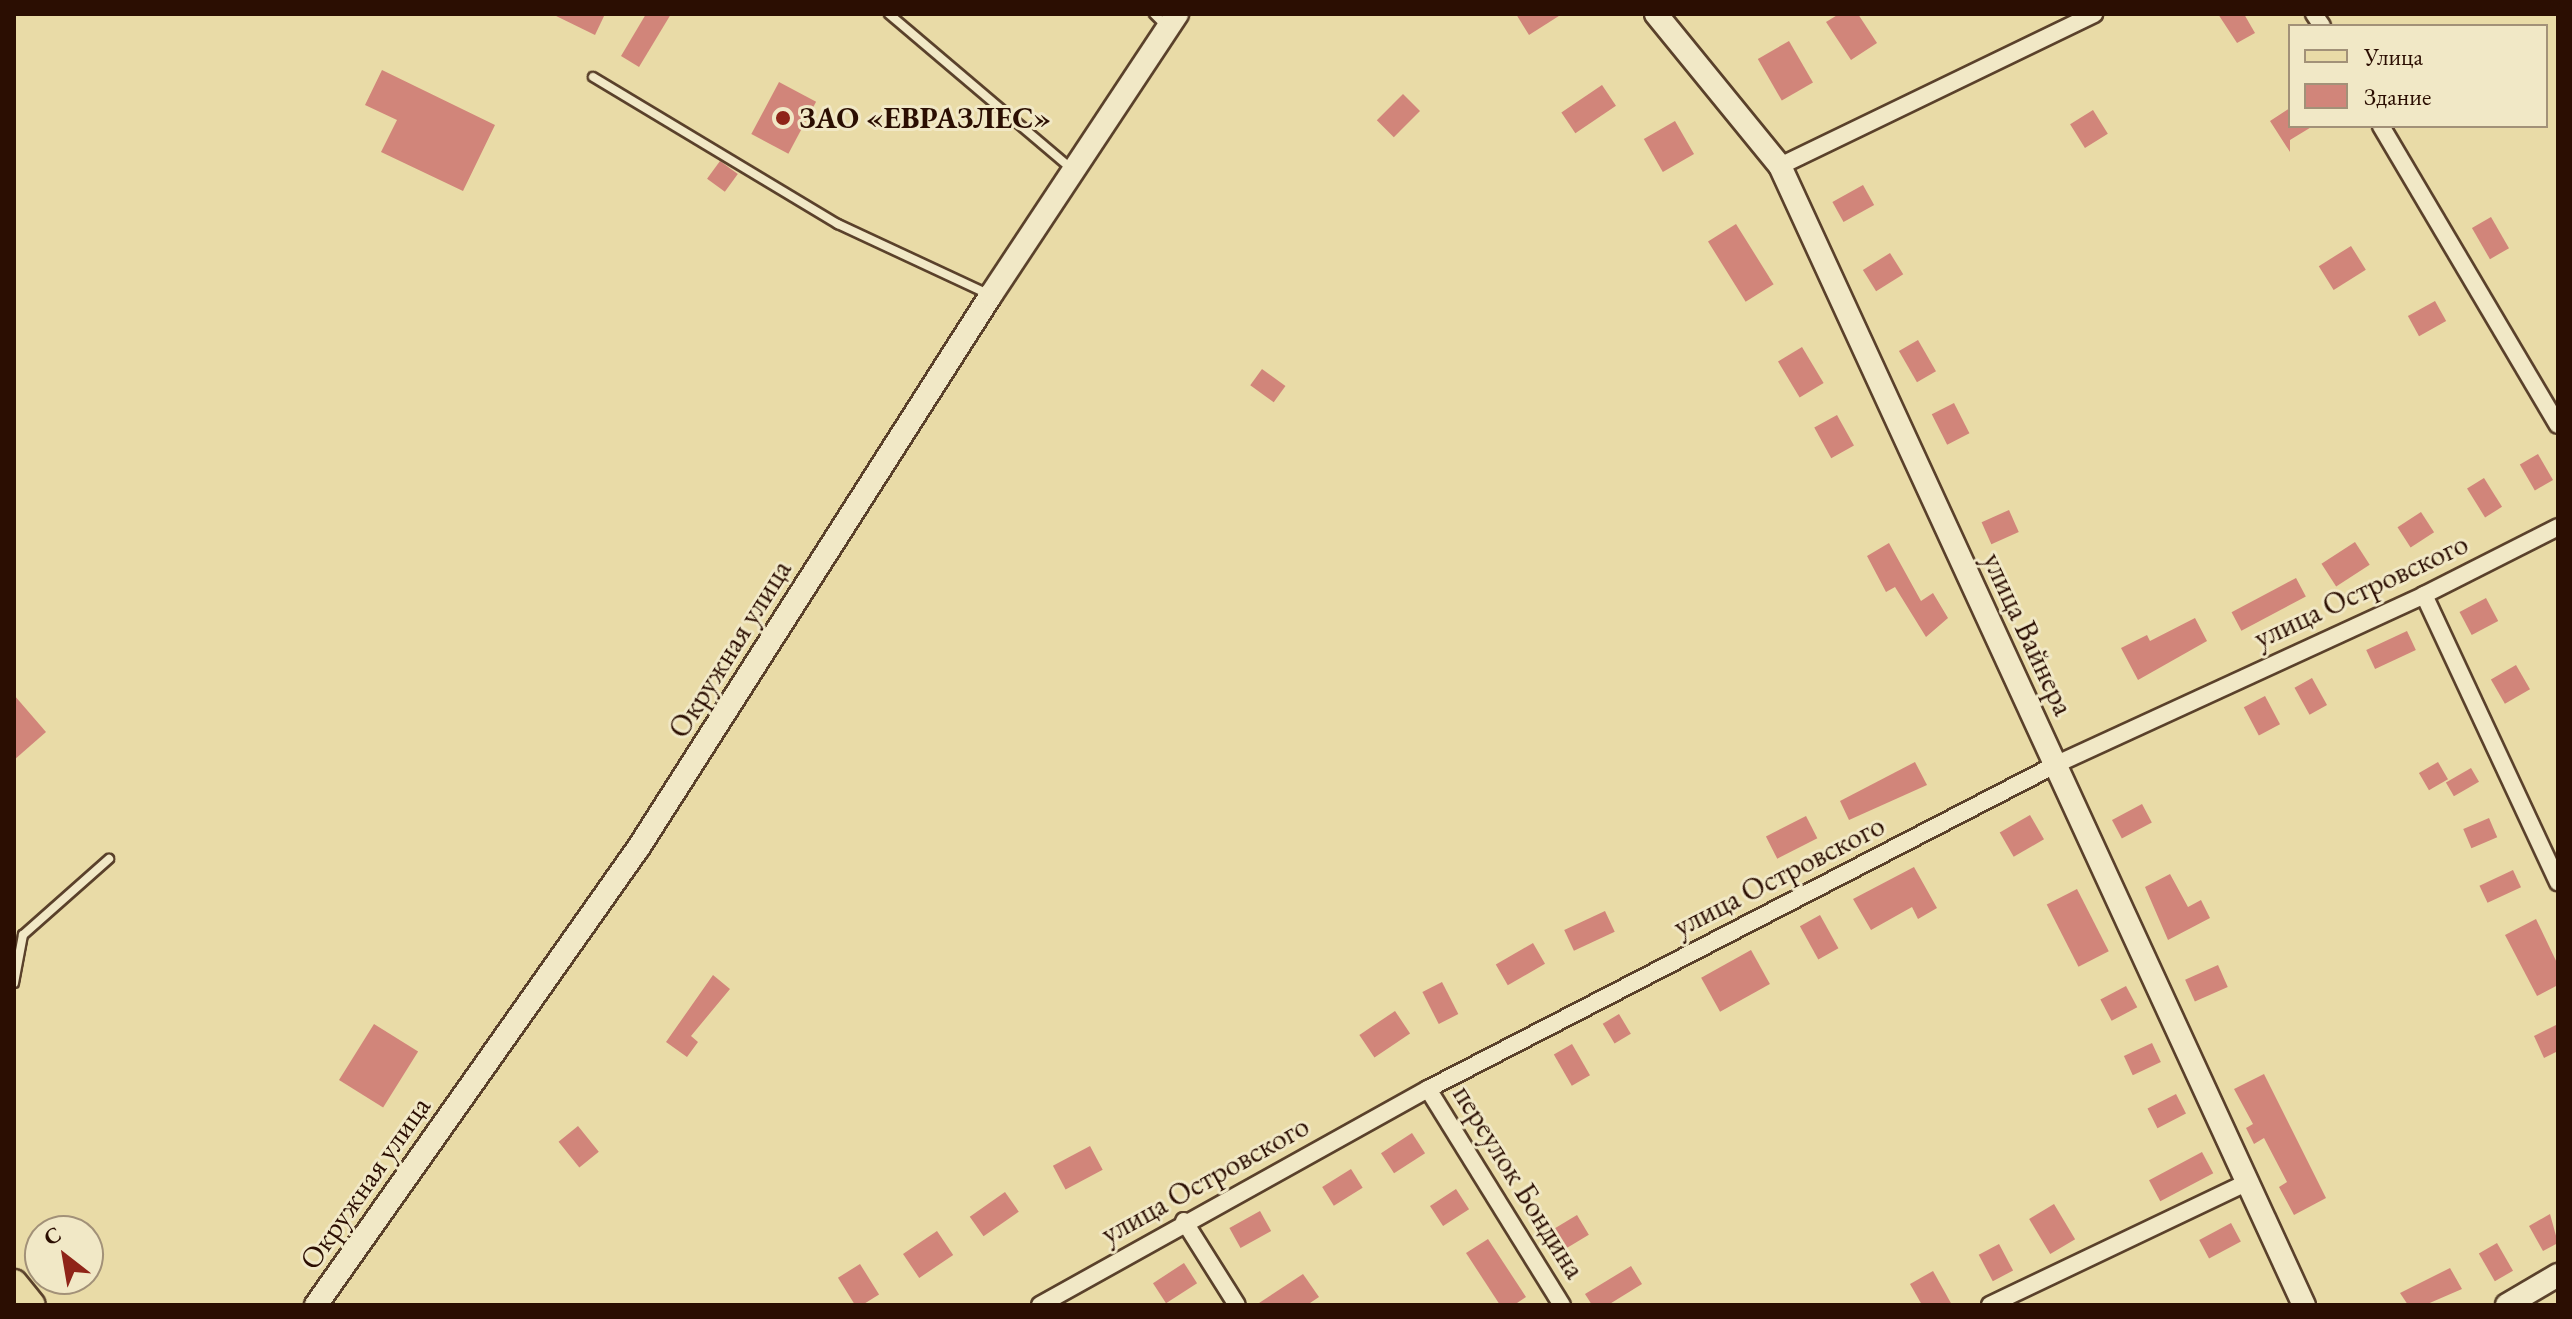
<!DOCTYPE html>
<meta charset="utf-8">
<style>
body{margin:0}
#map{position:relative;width:2572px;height:1319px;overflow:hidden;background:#e9dba7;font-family:"EB Garamond",serif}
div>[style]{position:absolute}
.building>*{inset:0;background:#d1857a;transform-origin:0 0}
.roads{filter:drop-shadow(2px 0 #5a412b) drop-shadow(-2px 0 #5a412b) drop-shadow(0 2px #5a412b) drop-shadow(0 -2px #5a412b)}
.lane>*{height:8px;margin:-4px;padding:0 4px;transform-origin:4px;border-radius:4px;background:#f1e8c6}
.street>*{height:16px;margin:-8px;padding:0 8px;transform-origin:8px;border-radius:8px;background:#f1e8c6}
.secondary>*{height:22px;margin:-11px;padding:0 11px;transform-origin:11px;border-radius:11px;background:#f1e8c6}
.primary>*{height:26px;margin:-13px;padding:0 13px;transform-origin:13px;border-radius:13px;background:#e9dba7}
.dots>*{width:22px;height:22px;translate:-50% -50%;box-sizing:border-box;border:4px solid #f1e8c6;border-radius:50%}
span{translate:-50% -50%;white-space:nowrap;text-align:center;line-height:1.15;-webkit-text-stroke:6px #f1e8c6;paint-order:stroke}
.poi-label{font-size:30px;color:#2b0e02;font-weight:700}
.left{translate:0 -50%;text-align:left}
.street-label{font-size:30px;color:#2b0e02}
.frame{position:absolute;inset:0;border:16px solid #2b0e02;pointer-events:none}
.legend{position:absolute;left:2288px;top:24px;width:260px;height:104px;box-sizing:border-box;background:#f1e8c6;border:2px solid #a29178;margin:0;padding:10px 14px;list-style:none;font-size:24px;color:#2b0e02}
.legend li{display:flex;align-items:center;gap:16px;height:40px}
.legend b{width:40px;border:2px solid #a29178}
.north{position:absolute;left:24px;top:1215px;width:80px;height:80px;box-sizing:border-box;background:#f1e8c6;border:2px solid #a29178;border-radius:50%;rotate:329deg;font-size:22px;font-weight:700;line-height:32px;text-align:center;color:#2b0e02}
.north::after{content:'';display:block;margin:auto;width:28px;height:36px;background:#8f2418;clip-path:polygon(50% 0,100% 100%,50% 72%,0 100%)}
</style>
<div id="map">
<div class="building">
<i style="clip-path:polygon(552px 14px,605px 14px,595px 35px)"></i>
<i style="clip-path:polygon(646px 14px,671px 14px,639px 67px,621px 56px)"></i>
<i style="clip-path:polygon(1516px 14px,1562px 14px,1529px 35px)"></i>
<i style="clip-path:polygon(1839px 14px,1858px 14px,1877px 43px,1851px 60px,1826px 22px)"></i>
<i style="clip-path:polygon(2218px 14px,2244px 14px,2255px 33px,2237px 43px)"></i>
<i style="left:1789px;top:41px;width:48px;height:36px;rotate:60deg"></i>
<i style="clip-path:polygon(382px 70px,495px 125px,463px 191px,381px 152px,397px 120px,365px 105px)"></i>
<i style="left:779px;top:82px;width:42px;height:59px;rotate:28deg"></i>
<i style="left:1602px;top:85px;width:25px;height:49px;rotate:56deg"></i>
<i style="left:1403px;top:94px;width:24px;height:37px;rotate:45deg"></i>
<i style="clip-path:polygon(2290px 108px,2290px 126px,2313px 126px,2290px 140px,2290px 152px,2270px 121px)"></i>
<i style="left:2093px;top:110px;width:28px;height:27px;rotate:58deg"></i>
<i style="left:1675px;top:121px;width:38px;height:36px;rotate:60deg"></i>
<i style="left:720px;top:161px;width:22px;height:22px;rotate:36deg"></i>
<i style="left:1863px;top:185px;width:23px;height:35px;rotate:61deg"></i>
<i style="left:2491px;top:217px;width:36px;height:22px;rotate:60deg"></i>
<i style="left:1736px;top:224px;width:71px;height:33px;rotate:58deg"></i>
<i style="left:2351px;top:246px;width:28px;height:38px;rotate:58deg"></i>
<i style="left:1890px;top:253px;width:25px;height:32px;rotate:58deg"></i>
<i style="left:2435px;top:301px;width:23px;height:31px;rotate:61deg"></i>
<i style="left:1918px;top:340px;width:36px;height:22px;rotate:60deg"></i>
<i style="left:1802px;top:347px;width:42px;height:28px;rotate:59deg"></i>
<i style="left:1262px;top:369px;width:29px;height:20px;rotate:36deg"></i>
<i style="left:1954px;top:403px;width:34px;height:25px;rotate:63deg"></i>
<i style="left:1837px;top:415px;width:35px;height:26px;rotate:61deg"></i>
<i style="left:2538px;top:454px;width:30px;height:21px;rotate:60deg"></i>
<i style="left:2484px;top:478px;width:34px;height:20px;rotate:58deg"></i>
<i style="left:2009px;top:510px;width:24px;height:30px;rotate:66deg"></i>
<i style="left:2421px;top:512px;width:24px;height:28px;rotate:57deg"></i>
<i style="left:2355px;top:542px;width:27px;height:40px;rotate:57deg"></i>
<i style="clip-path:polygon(1889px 543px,1921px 601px,1933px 593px,1948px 618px,1926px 637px,1895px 587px,1886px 592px,1867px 556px)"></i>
<i style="left:2296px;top:578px;width:21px;height:73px;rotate:62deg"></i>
<i style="left:2486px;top:598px;width:26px;height:30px;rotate:62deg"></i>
<i style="clip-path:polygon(2195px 618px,2207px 641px,2138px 680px,2121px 648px,2147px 635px,2150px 641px)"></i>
<i style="left:2407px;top:631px;width:21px;height:45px;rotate:65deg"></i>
<i style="left:2516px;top:665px;width:28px;height:29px;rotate:60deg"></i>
<i style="left:2312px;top:678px;width:31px;height:20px;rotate:61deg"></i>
<i style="clip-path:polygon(14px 695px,46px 732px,14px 760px)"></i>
<i style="left:2265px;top:696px;width:32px;height:24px;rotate:62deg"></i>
<i style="clip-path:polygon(1915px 762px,1927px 785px,1849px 820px,1840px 801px)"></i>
<i style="left:2438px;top:762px;width:20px;height:22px;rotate:60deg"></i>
<i style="left:2471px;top:768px;width:16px;height:29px;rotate:60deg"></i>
<i style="left:2142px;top:804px;width:21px;height:34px;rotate:62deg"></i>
<i style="left:2030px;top:815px;width:28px;height:35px;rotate:60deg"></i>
<i style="left:1806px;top:816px;width:25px;height:45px;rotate:63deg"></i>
<i style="left:2489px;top:818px;width:21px;height:28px;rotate:67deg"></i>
<i style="clip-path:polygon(1914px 867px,1937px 908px,1918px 919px,1912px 907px,1871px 930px,1853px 899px)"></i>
<i style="left:2513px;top:870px;width:19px;height:37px;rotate:65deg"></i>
<i style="clip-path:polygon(2170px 874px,2188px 907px,2201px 900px,2210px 918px,2168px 940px,2145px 887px)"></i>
<i style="left:2077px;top:889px;width:70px;height:34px;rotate:63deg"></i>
<i style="left:1605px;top:911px;width:23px;height:45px;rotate:65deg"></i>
<i style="left:1820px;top:915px;width:38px;height:23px;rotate:61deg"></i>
<i style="clip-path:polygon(2536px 919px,2558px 965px,2558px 985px,2537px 996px,2505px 935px)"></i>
<i style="left:1533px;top:943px;width:24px;height:43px;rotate:60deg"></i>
<i style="left:1751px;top:950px;width:39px;height:57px;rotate:61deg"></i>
<i style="left:2218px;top:965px;width:24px;height:36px;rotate:66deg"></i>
<i style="clip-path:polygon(713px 975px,730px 989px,691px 1036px,698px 1042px,687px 1057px,666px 1042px)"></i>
<i style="left:1442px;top:982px;width:36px;height:22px;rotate:63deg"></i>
<i style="left:2126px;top:986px;width:24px;height:29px;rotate:62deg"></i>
<i style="left:1395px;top:1011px;width:27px;height:43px;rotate:56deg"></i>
<i style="left:1619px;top:1014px;width:23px;height:19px;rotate:59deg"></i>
<i style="left:374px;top:1024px;width:52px;height:66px;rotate:32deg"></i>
<i style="clip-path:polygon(2558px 1024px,2558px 1051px,2544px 1058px,2534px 1036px)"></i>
<i style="left:2152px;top:1043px;width:21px;height:31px;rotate:65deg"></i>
<i style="left:1572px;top:1044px;width:36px;height:21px;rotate:60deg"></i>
<i style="clip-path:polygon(2264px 1074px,2326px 1198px,2294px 1215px,2279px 1187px,2287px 1182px,2264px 1138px,2254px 1144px,2246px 1128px,2253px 1124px,2234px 1089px)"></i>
<i style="left:2176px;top:1094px;width:22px;height:32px;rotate:63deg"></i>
<i style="left:578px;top:1126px;width:33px;height:25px;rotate:51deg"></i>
<i style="left:1412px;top:1133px;width:24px;height:37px;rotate:57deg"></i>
<i style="left:1090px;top:1146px;width:27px;height:42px;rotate:62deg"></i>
<i style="left:2202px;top:1152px;width:24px;height:60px;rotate:62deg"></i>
<i style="left:1351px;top:1169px;width:22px;height:34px;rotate:58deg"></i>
<i style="left:1456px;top:1189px;width:24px;height:31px;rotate:57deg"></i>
<i style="left:1005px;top:1192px;width:24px;height:43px;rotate:55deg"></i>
<i style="left:2054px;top:1204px;width:41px;height:29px;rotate:59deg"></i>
<i style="left:1260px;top:1211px;width:23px;height:35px;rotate:61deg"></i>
<i style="clip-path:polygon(2550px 1214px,2558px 1243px,2543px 1251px,2529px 1226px)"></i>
<i style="left:1577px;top:1215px;width:23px;height:33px;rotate:59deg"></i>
<i style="left:2231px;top:1223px;width:21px;height:36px;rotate:62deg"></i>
<i style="left:937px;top:1231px;width:29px;height:41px;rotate:56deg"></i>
<i style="clip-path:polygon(1488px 1239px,1526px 1297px,1514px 1305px,1500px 1305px,1466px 1253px)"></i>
<i style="left:2497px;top:1243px;width:32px;height:21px;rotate:60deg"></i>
<i style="left:1999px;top:1244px;width:30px;height:23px;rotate:62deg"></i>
<i style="left:1184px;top:1263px;width:24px;height:37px;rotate:57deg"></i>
<i style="left:860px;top:1264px;width:36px;height:26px;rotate:58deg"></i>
<i style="clip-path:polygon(1631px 1266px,1642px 1284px,1608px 1305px,1592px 1305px,1585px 1294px)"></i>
<i style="clip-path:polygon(2450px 1268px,2462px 1289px,2425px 1305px,2408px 1305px,2400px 1293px)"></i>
<i style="clip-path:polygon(1933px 1271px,1952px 1305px,1922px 1305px,1910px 1284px)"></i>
<i style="clip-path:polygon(1303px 1274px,1319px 1297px,1307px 1305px,1256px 1305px)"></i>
</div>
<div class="roads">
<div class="lane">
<i style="left:889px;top:14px;width:241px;rotate:40.3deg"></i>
<i style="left:1154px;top:14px;width:20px;rotate:45deg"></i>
<i style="left:593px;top:77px;width:286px;rotate:31deg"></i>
<i style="left:838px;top:224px;width:166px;rotate:25deg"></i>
<i style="left:14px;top:983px;width:49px;rotate:-79.4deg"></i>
<i style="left:23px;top:935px;width:115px;rotate:-41.5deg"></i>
</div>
<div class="street">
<i style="left:2314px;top:14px;width:14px;rotate:56deg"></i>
<i style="left:2381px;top:126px;width:347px;rotate:59.4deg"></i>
<i style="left:1780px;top:166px;width:349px;rotate:-25.8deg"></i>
<i style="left:2424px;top:595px;width:317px;rotate:65deg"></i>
<i style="left:1428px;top:1089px;width:254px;rotate:58.2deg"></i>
<i style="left:1184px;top:1221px;width:99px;rotate:57.8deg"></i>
<i style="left:1040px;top:1305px;width:444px;rotate:-29.1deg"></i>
<i style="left:1428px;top:1089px;width:706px;rotate:-27.33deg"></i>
<i style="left:2055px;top:765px;width:406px;rotate:-24.7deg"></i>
<i style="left:2424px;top:595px;width:150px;rotate:-26.9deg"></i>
<i style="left:1990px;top:1305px;width:284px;rotate:-25.5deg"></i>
</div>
<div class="secondary">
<i style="left:1656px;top:14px;width:196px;rotate:50.8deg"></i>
<i style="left:1780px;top:166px;width:1254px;rotate:65.3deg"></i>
<i style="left:316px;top:1305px;width:560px;rotate:-54.81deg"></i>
<i style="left:639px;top:847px;width:655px;rotate:-57.48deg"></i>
<i style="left:991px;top:295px;width:337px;rotate:-56.5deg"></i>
<i style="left:2507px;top:1305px;width:59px;rotate:-30.5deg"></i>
</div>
<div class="primary">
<i style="left:14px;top:1283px;width:28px;rotate:51deg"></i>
</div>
</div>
<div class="dots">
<i style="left:783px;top:118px;background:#8f2418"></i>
</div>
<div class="poi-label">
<span class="left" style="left:799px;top:118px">ЗАО «ЕВРАЗЛЕС»</span>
</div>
<div class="street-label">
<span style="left:2361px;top:591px;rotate:-25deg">улица Островского</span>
<span style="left:2028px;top:634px;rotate:65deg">улица Вайнера</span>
<span style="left:730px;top:649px;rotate:-58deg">Окружная улица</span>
<span style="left:1779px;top:876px;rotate:-27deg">улица Островского</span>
<span style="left:1205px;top:1180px;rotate:-29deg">улица Островского</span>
<span style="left:1519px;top:1182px;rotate:58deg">переулок Бондина</span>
<span style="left:365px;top:1183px;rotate:-55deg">Окружная улица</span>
</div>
<div class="frame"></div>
<ul class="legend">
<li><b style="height:10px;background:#e9dba7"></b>Улица</li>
<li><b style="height:22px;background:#d1857a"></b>Здание</li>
</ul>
<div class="north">С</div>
</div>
